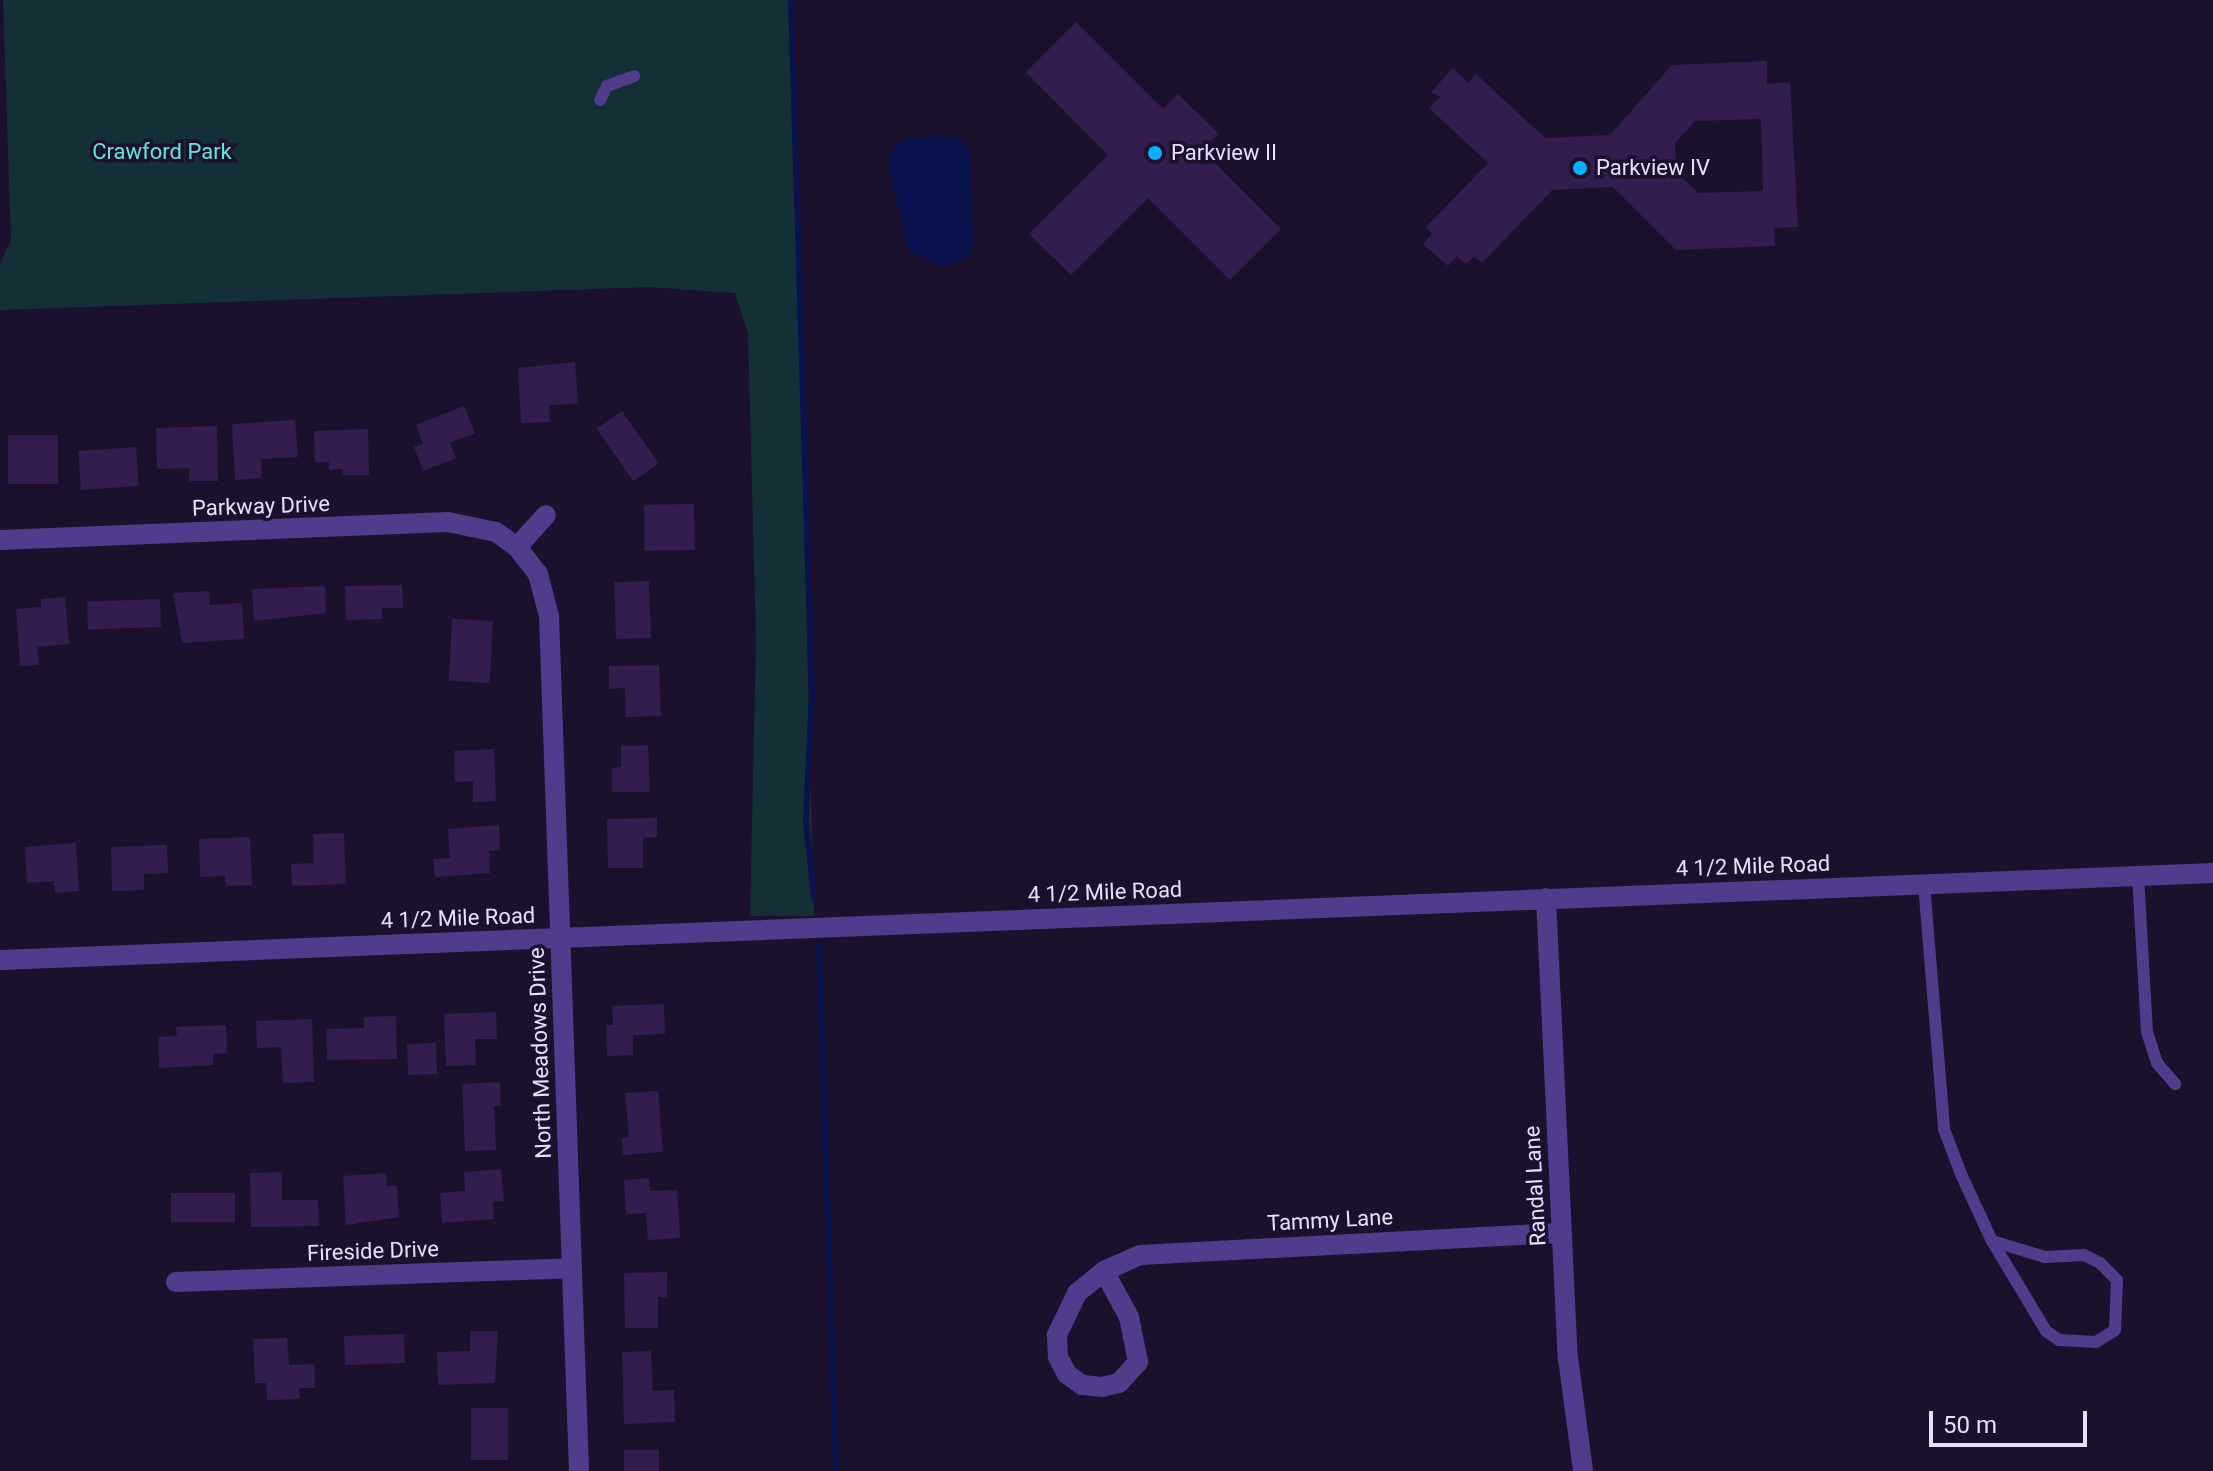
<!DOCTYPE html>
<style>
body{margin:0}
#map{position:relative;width:2213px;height:1471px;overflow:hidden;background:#1c112d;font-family:Roboto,sans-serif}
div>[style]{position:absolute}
.green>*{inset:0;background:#143037}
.water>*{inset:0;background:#0a134d}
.stream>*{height:6px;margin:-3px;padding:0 3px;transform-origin:3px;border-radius:3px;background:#0a134d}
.building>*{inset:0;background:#321d4e;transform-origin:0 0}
.service>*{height:12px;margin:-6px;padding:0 6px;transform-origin:6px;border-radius:6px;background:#513b8d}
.minor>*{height:20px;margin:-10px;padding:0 10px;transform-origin:10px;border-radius:10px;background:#513b8d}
.dots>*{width:22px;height:22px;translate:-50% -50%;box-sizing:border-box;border:4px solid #1c112d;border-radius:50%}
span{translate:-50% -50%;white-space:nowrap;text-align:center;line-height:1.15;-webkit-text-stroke:7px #1c112d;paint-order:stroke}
.park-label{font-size:22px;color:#64e4e0}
.poi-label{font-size:22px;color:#e9ddff}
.left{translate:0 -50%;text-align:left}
.street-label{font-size:22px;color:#e9ddff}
.scale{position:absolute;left:1929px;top:1411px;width:158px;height:36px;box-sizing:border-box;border:4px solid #e9ddff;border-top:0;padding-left:10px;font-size:24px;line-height:28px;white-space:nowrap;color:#e9ddff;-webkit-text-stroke:6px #1c112d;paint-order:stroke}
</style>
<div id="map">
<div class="green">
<i style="clip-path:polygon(3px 0,791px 0,814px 916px,750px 916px,756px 640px,748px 333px,735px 293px,649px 287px,0 310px,0 263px,11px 241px)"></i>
</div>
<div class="water">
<i style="clip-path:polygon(942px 135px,961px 139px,971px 152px,973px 243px,969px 257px,941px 267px,908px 250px,888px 164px,891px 150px,905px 139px)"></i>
</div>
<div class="stream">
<i style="left:791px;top:0;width:692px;rotate:88.26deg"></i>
<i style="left:812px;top:692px;width:129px;rotate:92.7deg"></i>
<i style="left:806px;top:821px;width:77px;rotate:84.1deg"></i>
<i style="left:819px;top:944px;width:527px;rotate:88.15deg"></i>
</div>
<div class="building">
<i style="clip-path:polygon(1076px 22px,1163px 109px,1178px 94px,1219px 134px,1202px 150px,1281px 229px,1230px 280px,1148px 198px,1071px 275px,1029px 234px,1108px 155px,1026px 72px)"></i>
<i style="clip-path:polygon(evenodd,1767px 61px,1767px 84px,1790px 82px,1798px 227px,1774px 228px,1775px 246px,1676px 250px,1613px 187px,1552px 190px,1482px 263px,1474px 256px,1466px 264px,1457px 256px,1448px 266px,1423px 244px,1432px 234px,1426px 227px,1488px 163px,1429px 108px,1440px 97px,1431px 92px,1453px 68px,1468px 83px,1476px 74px,1545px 138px,1610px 135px,1672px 65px,1767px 61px,1761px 119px,1763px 191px,1698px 193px,1676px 172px,1675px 143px,1695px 121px,1761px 119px)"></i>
<i style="clip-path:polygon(575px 362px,578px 404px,549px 405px,550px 422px,521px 423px,518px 368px)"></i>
<i style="clip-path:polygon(464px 406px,475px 433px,450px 443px,456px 458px,423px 471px,414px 447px,423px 444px,416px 425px)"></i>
<i style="left:622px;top:411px;width:64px;height:31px;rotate:55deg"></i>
<i style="clip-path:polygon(295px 420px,298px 457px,261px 459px,262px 478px,235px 480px,232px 424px)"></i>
<i style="clip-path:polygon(217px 426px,218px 481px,189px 481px,189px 468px,157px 469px,156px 428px)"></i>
<i style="clip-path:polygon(368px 429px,369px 475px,343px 475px,343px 469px,329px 470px,329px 462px,315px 462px,314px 431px)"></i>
<i style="left:8px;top:435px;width:50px;height:49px"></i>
<i style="left:136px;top:447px;width:39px;height:58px;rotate:86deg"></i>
<i style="left:694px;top:504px;width:46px;height:50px;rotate:89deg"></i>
<i style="left:649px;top:581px;width:57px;height:35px;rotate:88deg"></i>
<i style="clip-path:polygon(402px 585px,403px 608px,382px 608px,382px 619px,346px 620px,345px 586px)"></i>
<i style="clip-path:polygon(325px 586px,326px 613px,254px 621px,252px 589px)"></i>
<i style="clip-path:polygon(209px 591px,210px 605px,242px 603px,244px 639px,182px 643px,173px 593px)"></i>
<i style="clip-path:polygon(65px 597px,69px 644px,37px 647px,39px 665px,20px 666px,16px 609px,41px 607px,41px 599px)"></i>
<i style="left:160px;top:599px;width:28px;height:73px;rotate:88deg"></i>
<i style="left:493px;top:621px;width:62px;height:41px;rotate:93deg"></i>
<i style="clip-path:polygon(659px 665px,661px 716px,626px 717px,625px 688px,609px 689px,609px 666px)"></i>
<i style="clip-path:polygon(648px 745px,650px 792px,612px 792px,612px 768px,621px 767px,621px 746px)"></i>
<i style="clip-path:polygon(494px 749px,496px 801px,473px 802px,473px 781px,455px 782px,454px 751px)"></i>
<i style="clip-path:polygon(657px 818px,657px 837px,643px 838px,643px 868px,608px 868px,607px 819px)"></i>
<i style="clip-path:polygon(499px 825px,500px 850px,489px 851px,490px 873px,435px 877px,433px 859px,450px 858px,448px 829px)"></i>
<i style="clip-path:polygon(344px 833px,346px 884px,292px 886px,291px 864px,314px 863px,313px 834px)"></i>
<i style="clip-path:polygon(250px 837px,252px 885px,226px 886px,225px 876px,200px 877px,199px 839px)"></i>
<i style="clip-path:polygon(76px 843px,79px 891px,55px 893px,54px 881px,27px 883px,25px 847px)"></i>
<i style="clip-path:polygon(167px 845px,168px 873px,144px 874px,144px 890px,112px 891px,111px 847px)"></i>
<i style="clip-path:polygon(664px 1004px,665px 1034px,633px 1035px,633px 1055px,607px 1056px,606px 1025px,613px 1025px,612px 1006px)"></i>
<i style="clip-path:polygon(496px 1012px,497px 1039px,475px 1039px,476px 1065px,446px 1066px,444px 1014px)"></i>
<i style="clip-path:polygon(396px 1016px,397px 1059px,327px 1060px,326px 1029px,364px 1028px,364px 1017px)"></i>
<i style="clip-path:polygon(312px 1019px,314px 1082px,283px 1083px,281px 1047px,257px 1048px,256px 1021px)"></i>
<i style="clip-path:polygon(226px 1025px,227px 1053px,213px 1054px,213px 1065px,159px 1068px,158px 1037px,177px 1036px,176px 1027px)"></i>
<i style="left:436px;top:1043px;width:31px;height:29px;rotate:88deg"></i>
<i style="clip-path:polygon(500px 1082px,501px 1106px,494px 1106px,496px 1150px,465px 1151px,462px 1084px)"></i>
<i style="clip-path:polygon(658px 1091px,663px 1152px,623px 1155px,622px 1138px,629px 1137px,625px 1093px)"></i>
<i style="clip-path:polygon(501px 1169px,504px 1201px,493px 1202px,494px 1219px,442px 1223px,440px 1193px,465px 1191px,464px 1172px)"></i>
<i style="clip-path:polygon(282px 1172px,282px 1200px,318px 1200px,319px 1226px,251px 1227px,250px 1173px)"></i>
<i style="clip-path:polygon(386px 1173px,387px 1186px,397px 1186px,399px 1217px,346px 1225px,343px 1176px)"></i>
<i style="clip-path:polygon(649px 1178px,650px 1191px,677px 1190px,680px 1238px,648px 1240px,646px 1213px,626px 1214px,624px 1180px)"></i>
<i style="left:235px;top:1193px;width:29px;height:64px;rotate:90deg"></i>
<i style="clip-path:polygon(667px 1272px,667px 1297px,658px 1297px,658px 1328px,625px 1328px,624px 1273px)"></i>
<i style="clip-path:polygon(470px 1331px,498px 1331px,495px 1383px,438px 1385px,437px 1352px,470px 1351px)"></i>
<i style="left:404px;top:1334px;width:29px;height:60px;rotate:88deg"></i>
<i style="clip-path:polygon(287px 1338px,289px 1365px,314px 1364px,315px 1388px,299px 1388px,300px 1399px,267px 1400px,266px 1383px,255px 1383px,253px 1339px)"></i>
<i style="clip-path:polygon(651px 1351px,653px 1391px,674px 1390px,675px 1422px,624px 1424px,622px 1352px)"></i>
<i style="left:471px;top:1408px;width:37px;height:52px"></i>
<i style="left:659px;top:1450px;width:21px;height:35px;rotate:90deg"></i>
</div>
<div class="service">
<i style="left:600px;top:100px;width:16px;rotate:-63deg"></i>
<i style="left:607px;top:86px;width:29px;rotate:-20deg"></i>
<i style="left:2138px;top:876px;width:156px;rotate:86.7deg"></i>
<i style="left:2147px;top:1032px;width:33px;rotate:72deg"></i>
<i style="left:2157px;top:1063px;width:28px;rotate:49deg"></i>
<i style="left:1924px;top:884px;width:246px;rotate:85.3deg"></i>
<i style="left:1944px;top:1129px;width:48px;rotate:69.3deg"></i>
<i style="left:1961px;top:1174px;width:74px;rotate:65.2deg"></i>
<i style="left:1992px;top:1241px;width:105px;rotate:59deg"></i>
<i style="left:2046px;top:1331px;width:16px;rotate:35deg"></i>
<i style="left:2059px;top:1340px;width:37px;rotate:3deg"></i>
<i style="left:2096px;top:1342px;width:22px;rotate:-32deg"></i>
<i style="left:2115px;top:1330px;width:50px;rotate:-87.7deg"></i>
<i style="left:2117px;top:1280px;width:24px;rotate:-135deg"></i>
<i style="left:2100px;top:1263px;width:18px;rotate:-153deg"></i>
<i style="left:2084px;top:1255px;width:39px;rotate:177deg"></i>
<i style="left:2045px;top:1257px;width:55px;rotate:-163.2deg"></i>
</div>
<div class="minor">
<i style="left:0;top:540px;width:448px;rotate:-2.3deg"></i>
<i style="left:448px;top:522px;width:49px;rotate:11.8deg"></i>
<i style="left:496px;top:532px;width:26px;rotate:36deg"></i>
<i style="left:517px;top:547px;width:34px;rotate:52deg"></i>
<i style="left:538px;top:574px;width:43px;rotate:75.3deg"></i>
<i style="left:549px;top:616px;width:856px;rotate:87.99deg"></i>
<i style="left:517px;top:547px;width:43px;rotate:-47.8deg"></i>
<i style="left:1546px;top:898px;width:461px;rotate:87.3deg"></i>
<i style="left:1568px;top:1358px;width:114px;rotate:82.4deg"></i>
<i style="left:0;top:960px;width:2215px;rotate:-2.25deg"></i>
<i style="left:1104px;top:1271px;width:52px;rotate:61.5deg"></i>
<i style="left:1129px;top:1317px;width:46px;rotate:78.7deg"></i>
<i style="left:1138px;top:1362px;width:28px;rotate:132deg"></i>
<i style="left:1119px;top:1383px;width:17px;rotate:167deg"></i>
<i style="left:1102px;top:1387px;width:20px;rotate:-174deg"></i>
<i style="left:1082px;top:1385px;width:19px;rotate:-144deg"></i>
<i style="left:1067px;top:1374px;width:19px;rotate:-118deg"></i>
<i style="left:1058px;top:1357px;width:22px;rotate:-93deg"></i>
<i style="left:1057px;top:1335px;width:47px;rotate:-64.5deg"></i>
<i style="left:1077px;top:1293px;width:35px;rotate:-39deg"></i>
<i style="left:1104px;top:1271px;width:39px;rotate:-24deg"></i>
<i style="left:1140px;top:1255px;width:422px;rotate:-3deg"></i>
<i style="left:176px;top:1282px;width:396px;rotate:-2deg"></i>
</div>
<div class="dots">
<i style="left:1155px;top:153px;background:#09afff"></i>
<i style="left:1580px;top:168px;background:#09afff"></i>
</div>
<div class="park-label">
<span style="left:162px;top:152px">Crawford Park</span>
</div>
<div class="poi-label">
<span class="left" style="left:1171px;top:153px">Parkview II</span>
<span class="left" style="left:1596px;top:168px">Parkview IV</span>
</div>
<div class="street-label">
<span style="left:261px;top:506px;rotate:-2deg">Parkway Drive</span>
<span style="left:1753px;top:866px;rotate:-2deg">4 1/2 Mile Road</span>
<span style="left:1105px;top:892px;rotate:-2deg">4 1/2 Mile Road</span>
<span style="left:458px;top:918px;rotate:-2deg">4 1/2 Mile Road</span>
<span style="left:540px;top:1053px;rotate:-92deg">North Meadows Drive</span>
<span style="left:1535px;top:1186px;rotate:-93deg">Randal Lane</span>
<span style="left:1330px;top:1220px;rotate:-3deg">Tammy Lane</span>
<span style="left:373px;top:1251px;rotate:-2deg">Fireside Drive</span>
</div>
<div class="scale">50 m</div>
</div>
